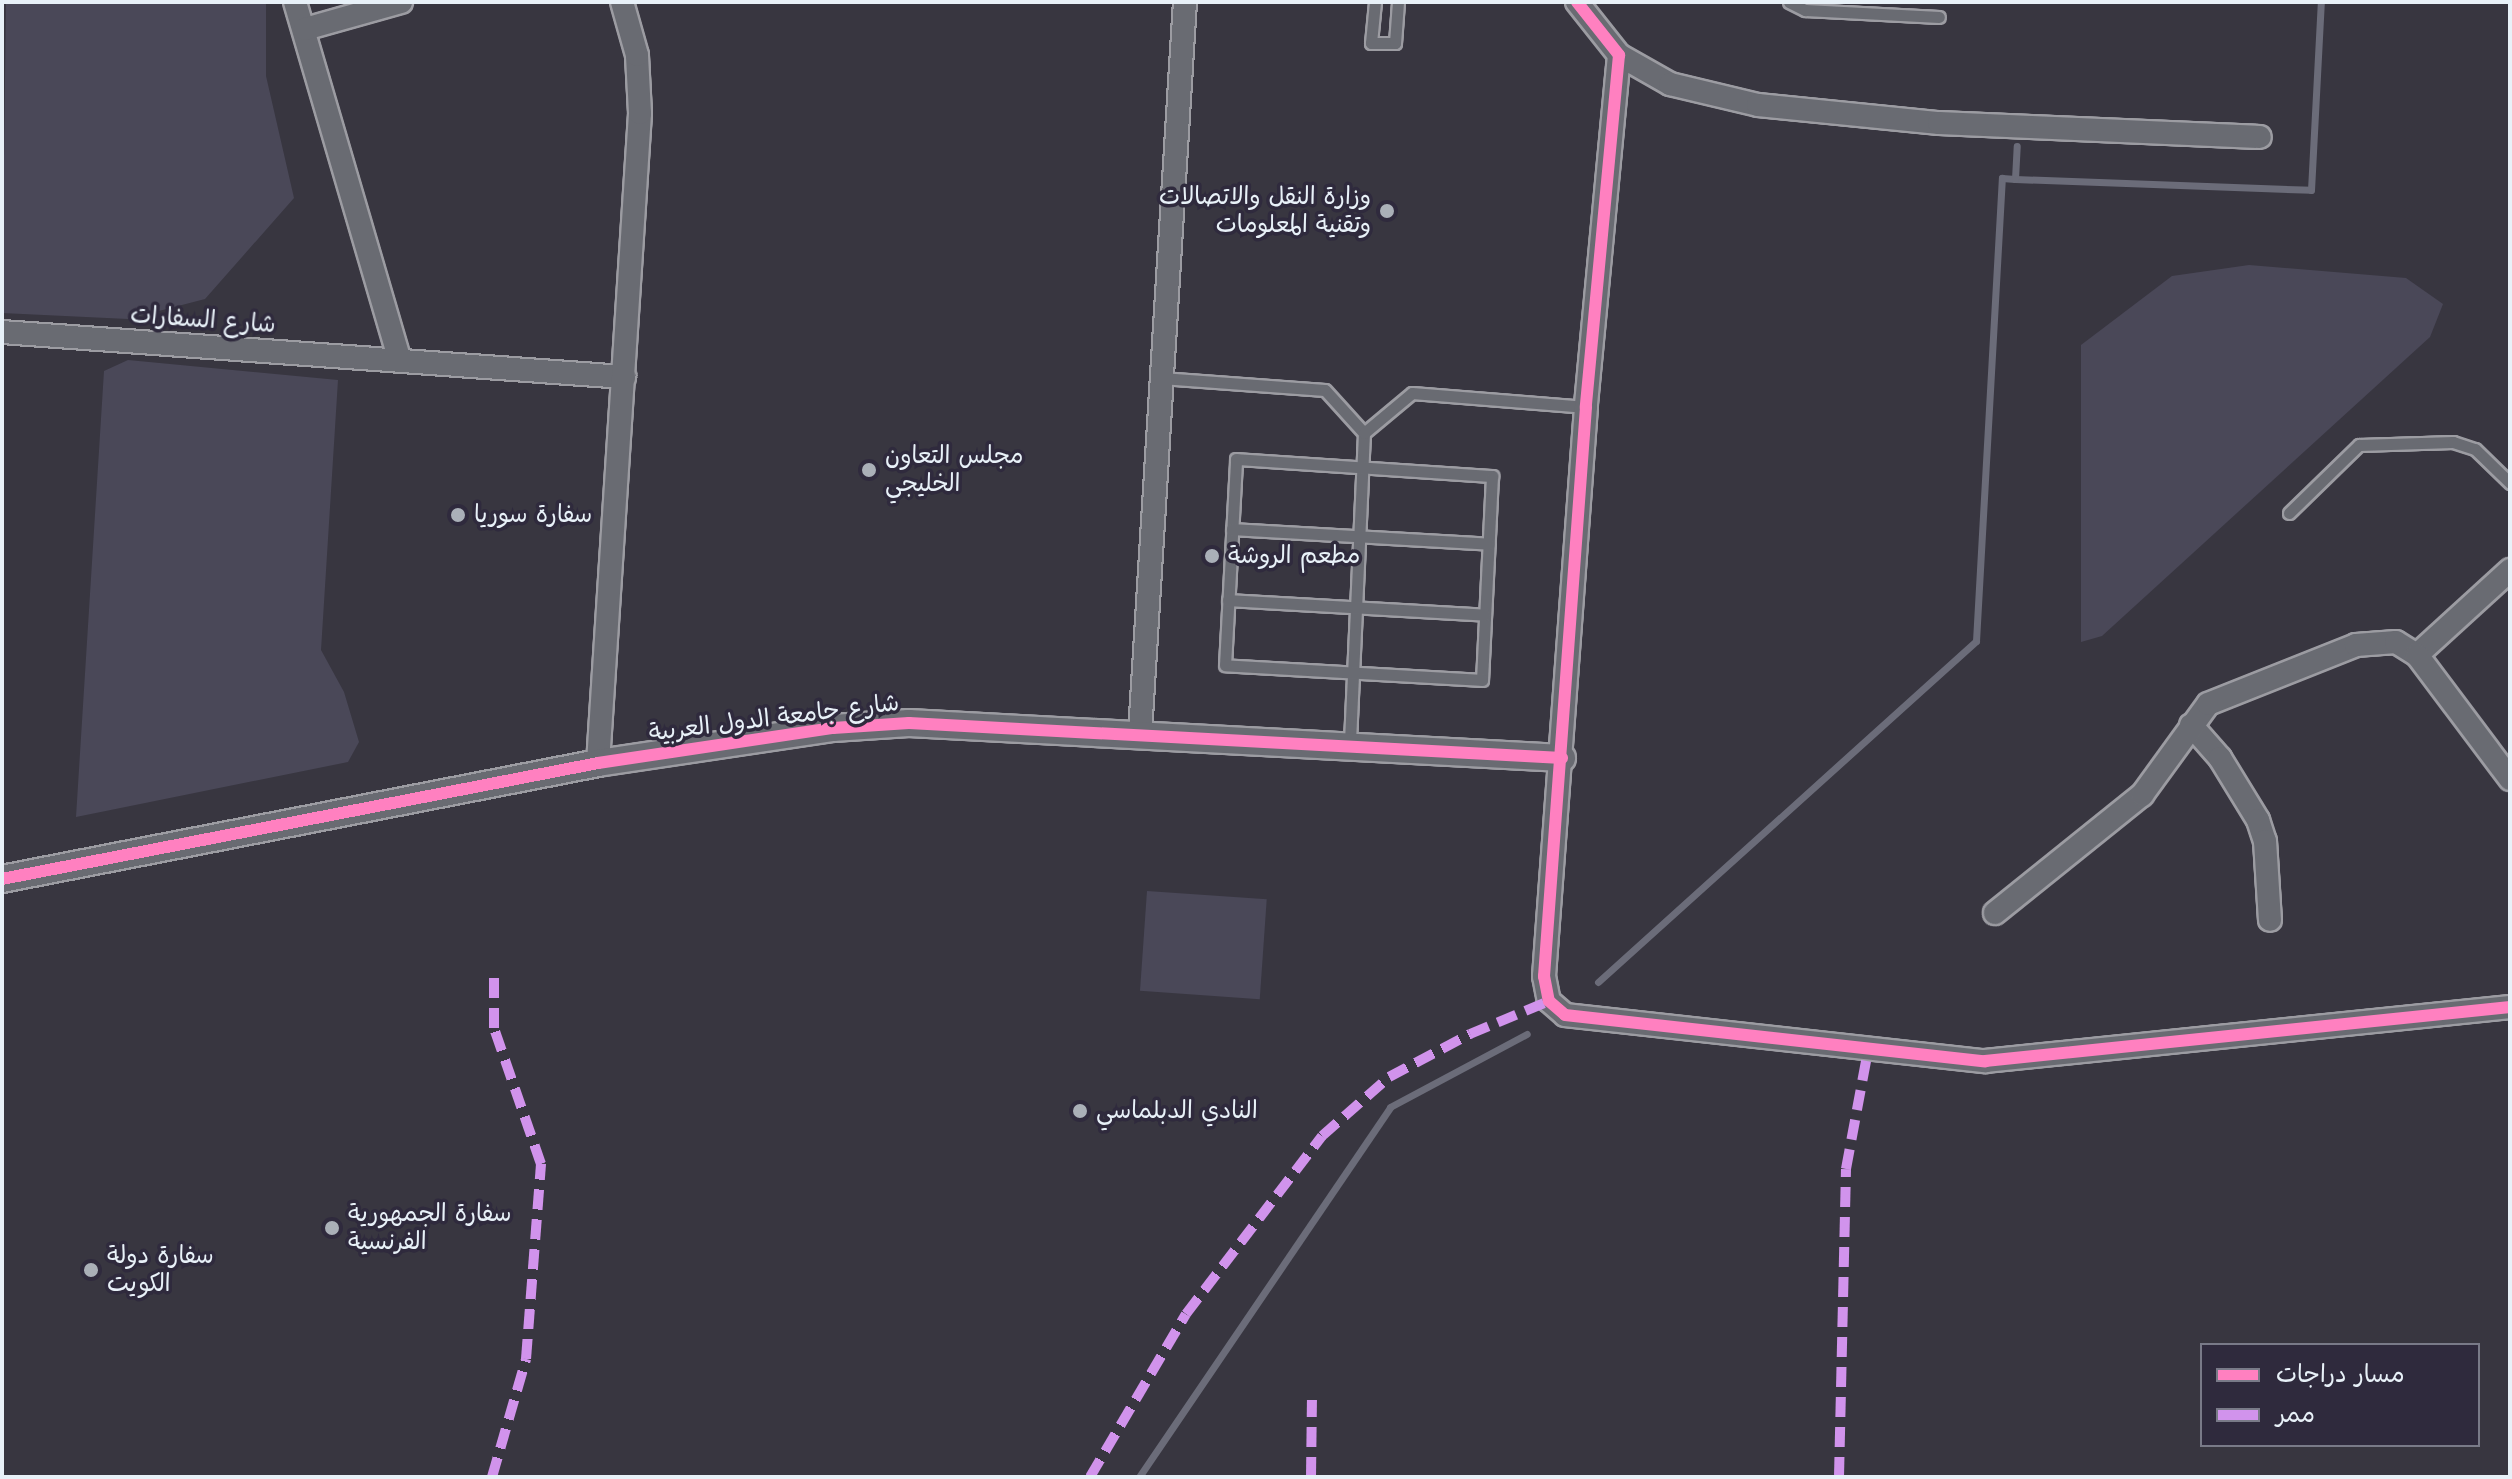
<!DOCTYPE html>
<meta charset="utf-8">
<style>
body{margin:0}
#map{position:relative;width:2512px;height:1479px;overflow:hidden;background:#383640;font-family:"Comic Neue","Playpen Sans Arabic",sans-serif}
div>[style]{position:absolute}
.green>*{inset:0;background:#4a4858;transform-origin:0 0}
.stream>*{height:7px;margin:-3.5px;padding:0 3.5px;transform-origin:3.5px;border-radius:3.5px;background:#6b6c79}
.roads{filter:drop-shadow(2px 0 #9c9ca2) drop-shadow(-2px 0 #9c9ca2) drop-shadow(0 2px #9c9ca2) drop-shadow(0 -2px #9c9ca2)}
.service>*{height:11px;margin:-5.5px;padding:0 5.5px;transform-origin:5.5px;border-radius:5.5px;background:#696b72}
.minor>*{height:22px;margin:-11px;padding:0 11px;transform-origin:11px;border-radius:11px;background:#696b72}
.tertiary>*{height:26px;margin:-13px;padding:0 13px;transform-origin:13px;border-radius:13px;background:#696b72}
.quiet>*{height:10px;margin-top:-5px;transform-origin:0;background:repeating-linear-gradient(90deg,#d193ec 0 20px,transparent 0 30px)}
.cycleway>*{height:12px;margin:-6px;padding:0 6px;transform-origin:6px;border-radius:6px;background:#ff80c0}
.dots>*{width:22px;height:22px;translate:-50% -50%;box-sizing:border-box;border:4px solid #2f2a3d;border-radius:50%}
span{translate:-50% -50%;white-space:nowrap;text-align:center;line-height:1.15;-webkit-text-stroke:7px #2f2a3d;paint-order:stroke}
.poi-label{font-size:24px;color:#e8f1f8}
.right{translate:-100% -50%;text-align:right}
.left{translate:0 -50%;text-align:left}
.street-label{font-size:24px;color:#e8f1f8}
.frame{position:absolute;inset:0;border:4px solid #e8f1f8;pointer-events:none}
.legend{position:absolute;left:2200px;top:1343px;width:280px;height:104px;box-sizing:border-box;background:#2f2a3d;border:2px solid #797a88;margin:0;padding:10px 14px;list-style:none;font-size:24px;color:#e8f1f8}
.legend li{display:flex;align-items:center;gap:16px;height:40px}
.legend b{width:40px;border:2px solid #797a88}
</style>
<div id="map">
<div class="green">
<i style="clip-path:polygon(6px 2px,266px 2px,266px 76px,294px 198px,205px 299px,128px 319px,2px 313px)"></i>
<i style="clip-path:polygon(2249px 265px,2406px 278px,2443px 304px,2430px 337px,2102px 636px,2081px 642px,2081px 345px,2172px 276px)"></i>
<i style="clip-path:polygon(128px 360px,338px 380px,321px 650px,344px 692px,359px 742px,348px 762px,76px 817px,104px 371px)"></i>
<i style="left:1147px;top:891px;width:120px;height:100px;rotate:4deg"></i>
</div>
<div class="stream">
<i style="left:2015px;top:179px;width:296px;rotate:2.1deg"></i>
<i style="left:2311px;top:190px;width:188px;rotate:-87deg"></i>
<i style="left:1598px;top:982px;width:509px;rotate:-42.05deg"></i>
<i style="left:1976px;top:641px;width:464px;rotate:-86.8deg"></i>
<i style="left:2002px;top:178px;width:13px;rotate:4deg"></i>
<i style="left:2015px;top:179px;width:33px;rotate:-87deg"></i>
<i style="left:1139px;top:1477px;width:447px;rotate:-55.8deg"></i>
<i style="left:1390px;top:1107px;width:155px;rotate:-28.1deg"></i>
</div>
<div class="roads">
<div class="service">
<i style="left:1375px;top:2px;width:41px;rotate:95.6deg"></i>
<i style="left:1371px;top:43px;width:24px"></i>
<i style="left:1395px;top:43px;width:41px;rotate:-85.8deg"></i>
<i style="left:1789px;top:2px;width:18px;rotate:27deg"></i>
<i style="left:1805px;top:10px;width:134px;rotate:3deg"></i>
<i style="left:1161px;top:378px;width:164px;rotate:4.2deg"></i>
<i style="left:1325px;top:390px;width:58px;rotate:47.8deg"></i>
<i style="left:1364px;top:433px;width:312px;rotate:92.6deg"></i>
<i style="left:1364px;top:433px;width:62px;rotate:-39.8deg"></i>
<i style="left:1412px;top:393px;width:175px;rotate:4.6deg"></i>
<i style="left:1236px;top:459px;width:257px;rotate:3.8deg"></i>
<i style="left:1492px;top:476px;width:204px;rotate:92.8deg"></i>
<i style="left:1482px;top:680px;width:257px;rotate:-176.7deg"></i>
<i style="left:1225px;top:665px;width:206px;rotate:-86.9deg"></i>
<i style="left:2289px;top:513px;width:98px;rotate:-44.2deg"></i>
<i style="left:2359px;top:445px;width:94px;rotate:-1.8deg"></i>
<i style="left:2453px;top:442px;width:23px;rotate:18deg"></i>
<i style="left:2475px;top:449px;width:49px;rotate:44.2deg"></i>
<i style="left:1232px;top:529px;width:257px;rotate:3.3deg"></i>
<i style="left:1228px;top:600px;width:257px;rotate:3.3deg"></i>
</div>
<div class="minor">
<i style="left:295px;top:2px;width:373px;rotate:73.7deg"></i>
<i style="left:1577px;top:2px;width:68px;rotate:51.6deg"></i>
<i style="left:1619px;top:55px;width:354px;rotate:95.4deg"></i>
<i style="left:1586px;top:407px;width:571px;rotate:94.22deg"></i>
<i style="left:1544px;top:976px;width:25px;rotate:79deg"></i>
<i style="left:1549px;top:1001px;width:21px;rotate:41deg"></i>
<i style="left:1565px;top:1015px;width:423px;rotate:6.3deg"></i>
<i style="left:1985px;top:1061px;width:528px;rotate:-5.87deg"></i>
<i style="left:305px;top:29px;width:100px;rotate:-15.7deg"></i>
<i style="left:1619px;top:55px;width:59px;rotate:29.6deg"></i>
<i style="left:1670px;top:84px;width:90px;rotate:13.4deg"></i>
<i style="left:1758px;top:105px;width:182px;rotate:5.7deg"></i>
<i style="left:1939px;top:123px;width:321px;rotate:2.5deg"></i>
<i style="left:2px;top:332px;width:624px;rotate:4.14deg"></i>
<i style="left:2417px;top:655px;width:126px;rotate:-42.4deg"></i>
<i style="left:2191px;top:725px;width:44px;rotate:48.7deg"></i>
<i style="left:2220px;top:758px;width:73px;rotate:58.5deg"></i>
<i style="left:2258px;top:820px;width:22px;rotate:72deg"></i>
<i style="left:2265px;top:841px;width:79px;rotate:86.4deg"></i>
<i style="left:1140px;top:733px;width:732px;rotate:-86.48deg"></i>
<i style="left:598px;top:763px;width:651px;rotate:-86.3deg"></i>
<i style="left:640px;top:113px;width:58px;rotate:-93deg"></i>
<i style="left:637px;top:55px;width:55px;rotate:-105.8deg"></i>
<i style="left:1995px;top:913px;width:189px;rotate:-38.8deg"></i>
<i style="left:2142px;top:795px;width:112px;rotate:-54deg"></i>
<i style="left:2208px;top:704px;width:159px;rotate:-21.7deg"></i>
<i style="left:2356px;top:645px;width:40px;rotate:-4.3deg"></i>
<i style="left:2396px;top:642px;width:25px;rotate:32deg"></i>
<i style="left:2417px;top:655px;width:155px;rotate:53.1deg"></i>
</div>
<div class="tertiary">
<i style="left:2px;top:879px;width:607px;rotate:-11.01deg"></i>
<i style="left:598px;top:763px;width:238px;rotate:-8.5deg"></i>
<i style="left:833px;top:728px;width:76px;rotate:-3.8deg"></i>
<i style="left:909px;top:723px;width:654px;rotate:3.07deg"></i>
</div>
</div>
<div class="quiet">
<i style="left:492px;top:1477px;width:123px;rotate:-73.9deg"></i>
<i style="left:526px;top:1359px;width:196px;rotate:-85.6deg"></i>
<i style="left:541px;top:1164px;width:144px;rotate:-109.1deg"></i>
<i style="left:494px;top:1028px;width:60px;rotate:-90deg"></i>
<i style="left:1090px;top:1477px;width:189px;rotate:-59.5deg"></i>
<i style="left:1186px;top:1314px;width:224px;rotate:-52.6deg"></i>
<i style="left:1322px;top:1136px;width:89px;rotate:-41.4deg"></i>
<i style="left:1389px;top:1077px;width:92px;rotate:-28deg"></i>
<i style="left:1470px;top:1034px;width:86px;rotate:-22.7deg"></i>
<i style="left:1311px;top:1477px;width:77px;rotate:-89.3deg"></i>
<i style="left:1839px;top:1477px;width:308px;rotate:-88.7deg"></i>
<i style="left:1846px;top:1169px;width:121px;rotate:-79.5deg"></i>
</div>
<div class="cycleway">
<i style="left:1577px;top:2px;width:68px;rotate:51.6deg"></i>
<i style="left:1619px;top:55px;width:354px;rotate:95.4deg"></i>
<i style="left:1586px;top:407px;width:571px;rotate:94.22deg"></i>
<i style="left:1544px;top:976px;width:25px;rotate:79deg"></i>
<i style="left:1549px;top:1001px;width:21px;rotate:41deg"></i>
<i style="left:1565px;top:1015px;width:423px;rotate:6.3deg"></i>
<i style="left:1985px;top:1061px;width:528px;rotate:-5.87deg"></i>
<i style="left:2px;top:879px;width:607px;rotate:-11.01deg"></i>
<i style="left:598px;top:763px;width:238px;rotate:-8.5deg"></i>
<i style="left:833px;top:728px;width:76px;rotate:-3.8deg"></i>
<i style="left:909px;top:723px;width:654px;rotate:3.07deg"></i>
</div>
<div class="dots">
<i style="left:1387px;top:211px;background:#aab0b8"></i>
<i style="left:869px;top:470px;background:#aab0b8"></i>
<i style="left:458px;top:515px;background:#aab0b8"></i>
<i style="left:1212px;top:556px;background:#aab0b8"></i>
<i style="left:1080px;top:1111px;background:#aab0b8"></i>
<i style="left:332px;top:1228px;background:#aab0b8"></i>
<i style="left:91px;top:1270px;background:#aab0b8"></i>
</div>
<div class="poi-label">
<span class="right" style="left:1371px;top:211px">وزارة النقل والاتصالات<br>وتقنية المعلومات</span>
<span class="left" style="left:885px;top:470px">مجلس التعاون<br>الخليجي</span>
<span class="left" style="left:474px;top:515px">سفارة سوريا</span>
<span class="left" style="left:1228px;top:556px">مطعم الروشة</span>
<span class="left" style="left:1096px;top:1111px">النادي الدبلماسي</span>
<span class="left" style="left:348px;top:1228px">سفارة الجمهورية<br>الفرنسية</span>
<span class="left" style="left:107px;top:1270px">سفارة دولة<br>الكويت</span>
</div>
<div class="street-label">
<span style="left:203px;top:320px;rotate:4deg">شارع السفارات</span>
<span style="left:774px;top:718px;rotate:-7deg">شارع جامعة الدول العربية</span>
</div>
<div class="frame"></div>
<ul class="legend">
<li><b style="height:10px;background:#ff80c0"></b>مسار دراجات</li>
<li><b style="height:10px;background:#d193ec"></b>ممر</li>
</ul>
</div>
